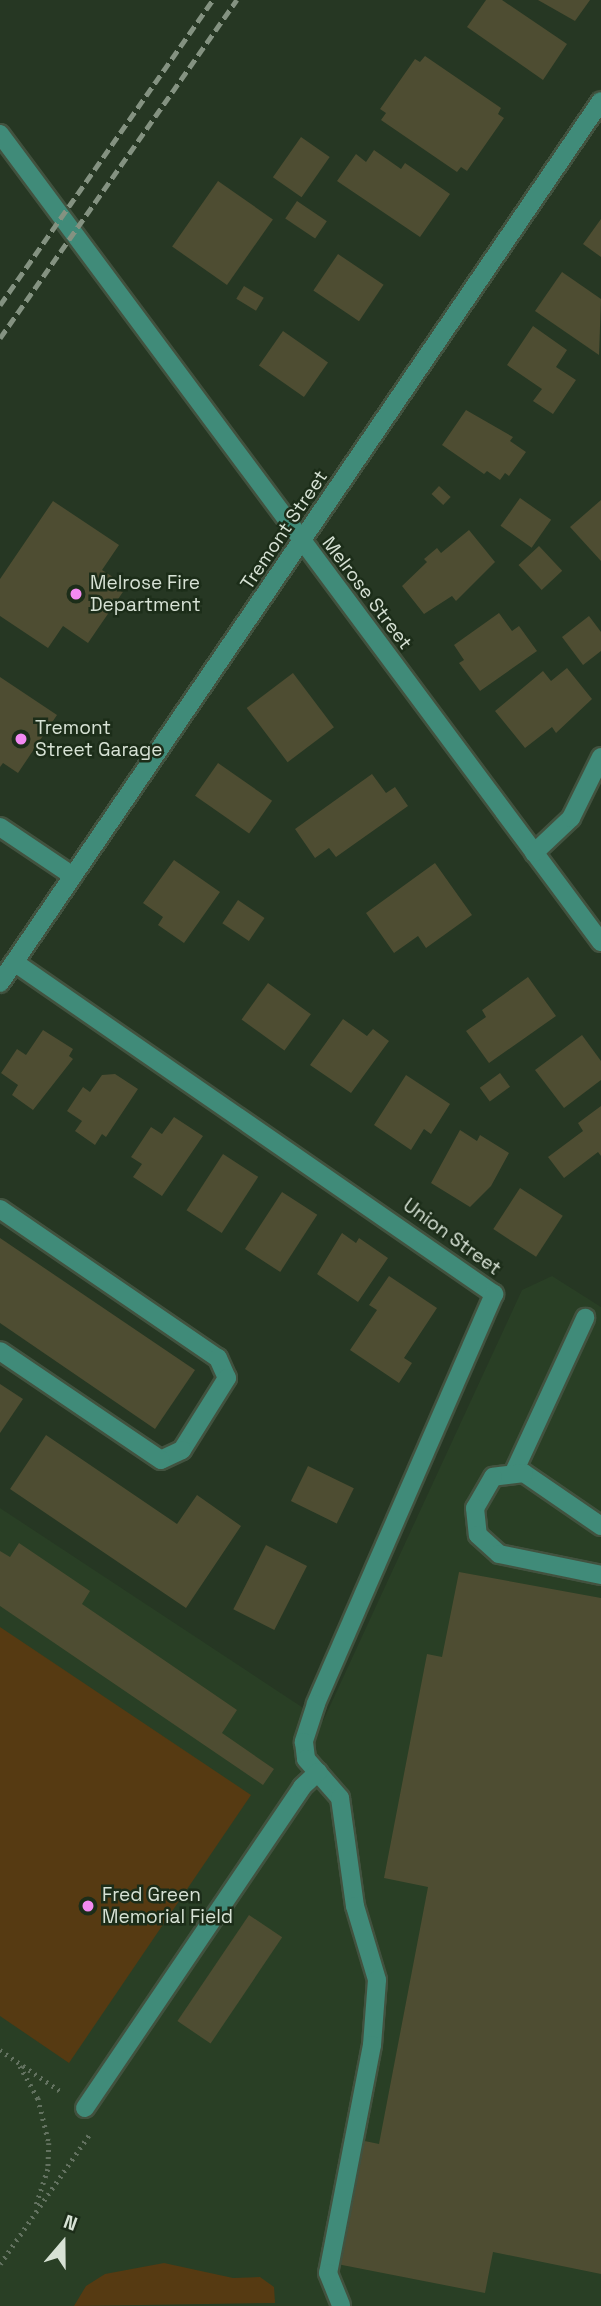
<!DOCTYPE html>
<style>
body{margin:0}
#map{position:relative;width:601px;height:2306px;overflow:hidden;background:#263723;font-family:"Space Grotesk",sans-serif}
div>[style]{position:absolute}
.built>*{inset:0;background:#293f25}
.green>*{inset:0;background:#563a12}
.building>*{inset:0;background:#4e4d32;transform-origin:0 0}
.path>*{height:4.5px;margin-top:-2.25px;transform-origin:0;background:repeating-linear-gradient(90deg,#637260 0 2px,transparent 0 7px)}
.roads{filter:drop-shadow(2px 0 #42523f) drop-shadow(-2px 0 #42523f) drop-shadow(0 2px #42523f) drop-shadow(0 -2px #42523f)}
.minor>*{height:18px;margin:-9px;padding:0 9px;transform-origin:9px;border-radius:9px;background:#408b79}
.rail>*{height:5px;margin-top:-2.5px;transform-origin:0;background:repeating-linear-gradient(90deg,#849281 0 10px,transparent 0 15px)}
.dots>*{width:19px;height:19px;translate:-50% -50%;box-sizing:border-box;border:4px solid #1c2d19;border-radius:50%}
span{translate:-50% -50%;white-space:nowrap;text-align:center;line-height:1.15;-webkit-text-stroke:5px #1c2d19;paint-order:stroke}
.street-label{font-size:19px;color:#d7e2d5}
.poi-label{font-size:19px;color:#d7e2d5}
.left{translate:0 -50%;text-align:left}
.north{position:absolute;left:28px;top:2208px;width:70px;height:70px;-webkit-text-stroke:5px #1c2d19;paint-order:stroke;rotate:20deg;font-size:19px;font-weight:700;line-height:28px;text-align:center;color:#d7e2d5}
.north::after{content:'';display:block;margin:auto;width:24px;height:32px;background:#d7e2d5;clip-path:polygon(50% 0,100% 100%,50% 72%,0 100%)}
</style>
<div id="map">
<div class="built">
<i style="clip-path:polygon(552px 1276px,601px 1307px,601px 2306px,0 2306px,0 1508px,323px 1721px,522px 1290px)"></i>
</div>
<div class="green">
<i style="clip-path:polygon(0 1627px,251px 1795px,69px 2063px,0 2016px)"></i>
<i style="clip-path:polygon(164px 2263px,233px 2278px,260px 2277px,274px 2287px,275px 2303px,74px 2306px,86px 2286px,105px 2274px)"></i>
</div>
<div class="building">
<i style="clip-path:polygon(486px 0,502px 0,567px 44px,543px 80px,467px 27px)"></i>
<i style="clip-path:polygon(538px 0,590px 0,575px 21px)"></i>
<i style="clip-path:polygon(425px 56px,501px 108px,498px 114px,504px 118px,467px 171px,461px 167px,457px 172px,381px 120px,386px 113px,380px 109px,415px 59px,420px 62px)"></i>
<i style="left:301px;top:137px;width:35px;height:49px;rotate:35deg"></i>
<i style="clip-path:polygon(374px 150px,401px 169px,405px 163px,450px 194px,420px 237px,337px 181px,356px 154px,366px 162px)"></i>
<i style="left:218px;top:181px;width:67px;height:80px;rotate:35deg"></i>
<i style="left:297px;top:201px;width:36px;height:21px;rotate:34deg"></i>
<i style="clip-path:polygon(601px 219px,601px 257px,583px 244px)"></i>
<i style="left:338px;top:254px;width:55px;height:44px;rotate:34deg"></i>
<i style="clip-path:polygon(562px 272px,601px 299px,599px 355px,535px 311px)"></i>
<i style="left:244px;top:286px;width:23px;height:15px;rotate:31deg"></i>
<i style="clip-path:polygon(533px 326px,567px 350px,556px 367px,576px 380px,553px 414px,533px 401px,542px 389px,507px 365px)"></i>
<i style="left:283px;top:331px;width:55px;height:42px;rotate:35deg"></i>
<i style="clip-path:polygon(466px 410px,513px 437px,510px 441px,526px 452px,509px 476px,505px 473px,500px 480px,487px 471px,484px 474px,442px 445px)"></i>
<i style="left:439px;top:486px;width:16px;height:11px;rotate:43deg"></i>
<i style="left:520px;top:498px;width:38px;height:34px;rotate:35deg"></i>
<i style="clip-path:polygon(601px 500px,601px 561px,570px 527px)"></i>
<i style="clip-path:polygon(53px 501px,119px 545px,102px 570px,127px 586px,88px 643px,63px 626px,48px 648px,0 616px,0 579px)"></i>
<i style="clip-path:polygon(469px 530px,495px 562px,456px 601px,452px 596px,424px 614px,402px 586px,427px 562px,424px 559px,437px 548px,441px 553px)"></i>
<i style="left:539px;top:546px;width:34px;height:28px;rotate:47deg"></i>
<i style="clip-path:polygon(499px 613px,512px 631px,519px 626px,537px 651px,480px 691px,459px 663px,464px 660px,454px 645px)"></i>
<i style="clip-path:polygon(589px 616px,601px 632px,601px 651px,583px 665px,562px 637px)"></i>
<i style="clip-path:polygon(567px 668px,592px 699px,556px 733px,552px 727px,525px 748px,495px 711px,543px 671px,551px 681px)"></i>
<i style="left:293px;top:673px;width:68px;height:58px;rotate:53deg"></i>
<i style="clip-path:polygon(0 677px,57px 715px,18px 773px,3px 763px,0 767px)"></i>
<i style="left:218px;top:763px;width:66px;height:40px;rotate:35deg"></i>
<i style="clip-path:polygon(372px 774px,386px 793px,395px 787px,408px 806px,336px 857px,329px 848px,315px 858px,295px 829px)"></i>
<i style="clip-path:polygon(174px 860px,220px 892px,184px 943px,158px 925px,163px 917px,143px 903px)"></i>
<i style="clip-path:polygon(435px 863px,472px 915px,426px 948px,418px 936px,394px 953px,366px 913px)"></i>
<i style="left:238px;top:900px;width:32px;height:28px;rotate:34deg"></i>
<i style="clip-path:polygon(528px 977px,556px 1016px,489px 1063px,466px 1031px,486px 1017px,482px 1010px)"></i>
<i style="left:268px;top:983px;width:53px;height:45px;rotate:36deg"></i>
<i style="clip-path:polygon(343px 1019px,367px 1036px,373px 1029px,389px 1041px,351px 1093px,310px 1065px)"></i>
<i style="clip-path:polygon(43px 1030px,73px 1049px,69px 1056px,73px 1059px,33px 1110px,12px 1095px,18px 1085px,1px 1073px,17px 1049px,26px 1055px)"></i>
<i style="clip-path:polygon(582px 1035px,601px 1061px,601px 1080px,564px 1108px,535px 1070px)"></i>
<i style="left:500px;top:1073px;width:17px;height:25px;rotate:54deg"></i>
<i style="clip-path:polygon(115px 1074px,138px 1089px,106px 1137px,102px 1134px,95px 1145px,75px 1131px,82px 1121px,67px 1111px,83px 1087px,90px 1092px,102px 1075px)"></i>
<i style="clip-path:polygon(406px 1075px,450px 1104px,431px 1134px,424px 1129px,411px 1150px,374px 1125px)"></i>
<i style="clip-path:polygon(601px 1106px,601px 1156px,598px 1152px,564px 1178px,548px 1157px,583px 1131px,578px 1123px)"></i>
<i style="clip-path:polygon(174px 1117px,203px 1136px,162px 1196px,133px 1177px,142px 1164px,131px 1157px,151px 1127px,162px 1134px)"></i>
<i style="clip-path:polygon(460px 1130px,477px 1141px,480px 1135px,509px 1153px,491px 1186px,470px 1207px,431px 1183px)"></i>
<i style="left:223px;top:1154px;width:42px;height:67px;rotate:33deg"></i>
<i style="left:520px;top:1188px;width:51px;height:49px;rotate:33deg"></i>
<i style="left:282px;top:1192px;width:42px;height:68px;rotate:33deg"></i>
<i style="clip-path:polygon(342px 1233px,356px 1243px,359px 1238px,388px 1258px,358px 1302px,317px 1274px)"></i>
<i style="clip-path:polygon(0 1238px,195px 1370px,155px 1429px,0 1323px)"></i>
<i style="clip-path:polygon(389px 1276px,437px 1308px,404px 1358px,412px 1363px,399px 1383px,350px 1350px,377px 1310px,369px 1305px)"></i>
<i style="clip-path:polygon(0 1384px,23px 1399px,0 1433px)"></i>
<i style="clip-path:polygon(46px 1435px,177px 1524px,197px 1495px,241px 1526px,186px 1608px,10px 1489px)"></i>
<i style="left:308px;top:1466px;width:51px;height:39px;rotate:26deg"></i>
<i style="clip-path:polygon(19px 1543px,90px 1591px,82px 1604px,237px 1710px,222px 1733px,274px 1769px,263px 1785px,0 1606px,0 1551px,10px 1557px)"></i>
<i style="left:266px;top:1545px;width:46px;height:72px;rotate:27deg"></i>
<i style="clip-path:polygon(459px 1572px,601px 1598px,601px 2274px,493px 2252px,485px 2293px,337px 2264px,360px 2140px,379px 2144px,428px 1887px,384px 1878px,427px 1654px,442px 1657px)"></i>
<i style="left:249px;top:1915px;width:40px;height:128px;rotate:34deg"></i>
</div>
<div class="path">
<i style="left:0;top:2050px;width:76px;rotate:34.3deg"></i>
<i style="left:20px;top:2066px;width:37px;rotate:61deg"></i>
<i style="left:38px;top:2098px;width:46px;rotate:76.3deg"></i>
<i style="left:49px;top:2143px;width:26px;rotate:92deg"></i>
<i style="left:48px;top:2169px;width:40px;rotate:108deg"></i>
<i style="left:0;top:2264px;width:157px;rotate:-55.4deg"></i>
</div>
<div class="roads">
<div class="minor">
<i style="left:0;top:134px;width:1007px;rotate:53.36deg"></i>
<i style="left:0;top:827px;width:88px;rotate:33.9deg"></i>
<i style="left:534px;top:853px;width:51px;rotate:-43.4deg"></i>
<i style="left:571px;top:818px;width:68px;rotate:-63.8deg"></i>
<i style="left:14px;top:962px;width:584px;rotate:34.67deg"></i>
<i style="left:494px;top:1294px;width:447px;rotate:113.5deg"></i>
<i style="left:316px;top:1704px;width:40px;rotate:108deg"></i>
<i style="left:304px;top:1742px;width:17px;rotate:83deg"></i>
<i style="left:306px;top:1759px;width:52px;rotate:48.9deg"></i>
<i style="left:340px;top:1798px;width:109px;rotate:82.1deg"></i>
<i style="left:355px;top:1906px;width:77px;rotate:73.4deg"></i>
<i style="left:377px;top:1980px;width:65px;rotate:94.4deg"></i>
<i style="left:372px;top:2045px;width:232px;rotate:100.9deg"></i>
<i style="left:328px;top:2273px;width:35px;rotate:68deg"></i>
<i style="left:0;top:983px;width:1067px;rotate:-55.73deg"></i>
<i style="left:0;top:1209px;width:264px;rotate:34.4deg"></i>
<i style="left:218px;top:1358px;width:22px;rotate:66deg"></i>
<i style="left:227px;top:1378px;width:85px;rotate:122deg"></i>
<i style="left:182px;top:1450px;width:23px;rotate:155deg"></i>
<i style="left:161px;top:1460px;width:194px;rotate:-145.9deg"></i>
<i style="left:514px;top:1472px;width:170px;rotate:-65.2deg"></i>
<i style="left:601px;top:1526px;width:93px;rotate:-145.5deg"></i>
<i style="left:524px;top:1473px;width:31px;rotate:173deg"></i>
<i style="left:493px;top:1477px;width:36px;rotate:120deg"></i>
<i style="left:475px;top:1508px;width:27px;rotate:84deg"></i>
<i style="left:478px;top:1535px;width:28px;rotate:42deg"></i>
<i style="left:499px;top:1554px;width:104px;rotate:11.6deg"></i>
<i style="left:85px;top:2108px;width:387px;rotate:-55.9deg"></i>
<i style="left:302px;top:1787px;width:22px;rotate:-43deg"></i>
</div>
</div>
<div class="rail">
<i style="left:0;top:305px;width:372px;rotate:-55.1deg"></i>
<i style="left:0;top:338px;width:413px;rotate:-55deg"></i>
</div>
<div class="dots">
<i style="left:76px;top:594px;background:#f38af2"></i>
<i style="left:21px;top:739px;background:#f38af2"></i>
<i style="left:88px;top:1906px;background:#f38af2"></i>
</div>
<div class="street-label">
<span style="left:284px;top:530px;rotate:-56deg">Tremont Street</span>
<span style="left:367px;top:593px;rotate:53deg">Melrose Street</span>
<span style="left:452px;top:1237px;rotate:36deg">Union Street</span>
</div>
<div class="poi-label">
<span class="left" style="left:90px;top:594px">Melrose Fire<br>Department</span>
<span class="left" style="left:35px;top:739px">Tremont<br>Street Garage</span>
<span class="left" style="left:102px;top:1906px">Fred Green<br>Memorial Field</span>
</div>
<div class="north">N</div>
</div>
